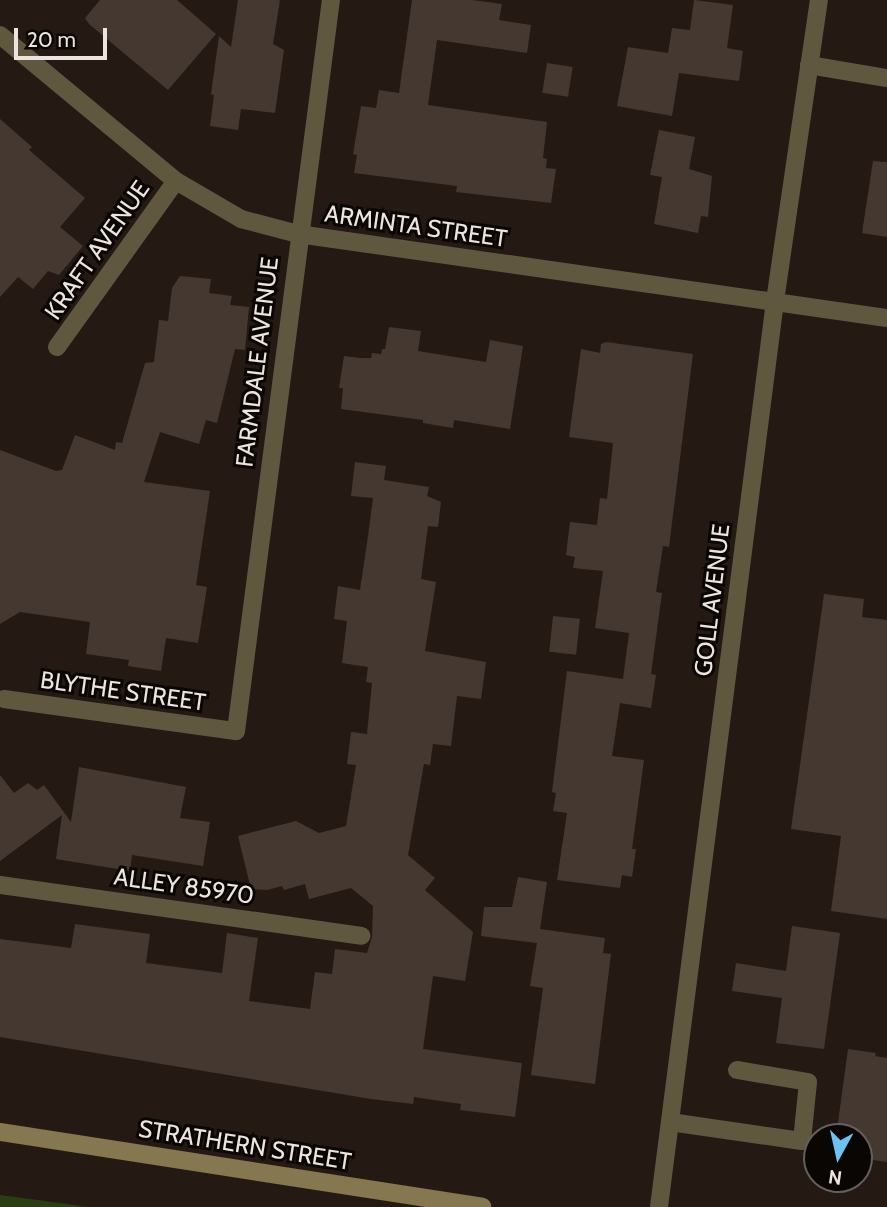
<!DOCTYPE html>
<style>
body{margin:0}
#map{position:relative;width:887px;height:1207px;overflow:hidden;background:#251a13;font-family:Cabin,sans-serif}
div>[style]{position:absolute}
.green>*{inset:0;background:#2b3e13}
.building>*{inset:0;background:#453831;transform-origin:0 0}
.lane>*{height:18px;margin:-9px;padding:0 9px;transform-origin:9px;border-radius:9px;background:#5f573e}
.street>*{height:18px;margin:-9px;padding:0 9px;transform-origin:9px;border-radius:9px;background:#5f573e}
.secondary>*{height:18px;margin:-9px;padding:0 9px;transform-origin:9px;border-radius:9px;background:#85774f}
span{translate:-50% -50%;white-space:nowrap;text-align:center;line-height:1.15;-webkit-text-stroke:6px #0a0604;paint-order:stroke}
.street-label{font-size:24px;color:#ede4e0}
.north{position:absolute;left:803px;top:1123px;width:70px;height:70px;box-sizing:border-box;background:#0a0604;border:2px solid #655f5c;border-radius:50%;rotate:188deg;font-size:19px;font-weight:700;line-height:28px;text-align:center;color:#ede4e0}
.north::after{content:'';display:block;margin:auto;width:24px;height:32px;background:#6bc3f2;clip-path:polygon(50% 0,100% 100%,50% 72%,0 100%)}
.scale{position:absolute;left:14px;top:28px;width:93px;height:32px;box-sizing:border-box;border:4px solid #ede4e0;border-top:0;padding-left:9px;font-size:21px;line-height:24px;white-space:nowrap;color:#ede4e0;-webkit-text-stroke:5px #0a0604;paint-order:stroke}
</style>
<div id="map">
<div class="green">
<i style="clip-path:polygon(0 1195px,67px 1204px,87px 1207px,0 1207px)"></i>
</div>
<div class="building">
<i style="clip-path:polygon(100px 0,177px 0,216px 34px,168px 90px,89px 24px,85px 18px)"></i>
<i style="clip-path:polygon(238px 0,280px 0,273px 44px,284px 50px,275px 113px,241px 109px,238px 130px,210px 126px,214px 95px,211px 94px,219px 36px,231px 47px)"></i>
<i style="clip-path:polygon(412px 0,472px 0,502px 4px,499px 20px,531px 25px,527px 53px,437px 40px,428px 105px,547px 122px,543px 158px,547px 159px,546px 168px,556px 169px,551px 203px,456px 192px,457px 186px,354px 173px,357px 155px,353px 154px,361px 106px,376px 108px,379px 90px,399px 93px)"></i>
<i style="clip-path:polygon(694px 0,733px 5px,727px 48px,743px 51px,739px 81px,679px 73px,672px 116px,617px 106px,628px 47px,668px 53px,672px 28px,690px 30px)"></i>
<i style="left:547px;top:63px;width:26px;height:30px;rotate:9deg"></i>
<i style="clip-path:polygon(0 119px,32px 147px,29px 150px,85px 198px,60px 227px,83px 246px,59px 275px,48px 271px,33px 289px,18px 277px,0 297px)"></i>
<i style="clip-path:polygon(659px 130px,695px 137px,689px 169px,712px 176px,708px 217px,701px 216px,698px 233px,654px 224px,662px 177px,650px 175px)"></i>
<i style="clip-path:polygon(873px 161px,887px 162px,887px 237px,862px 233px)"></i>
<i style="clip-path:polygon(180px 276px,211px 279px,209px 293px,232px 296px,230px 305px,249px 307px,245px 350px,235px 349px,217px 423px,206px 420px,199px 444px,160px 432px,144px 482px,210px 491px,196px 585px,207px 587px,198px 643px,166px 638px,161px 671px,128px 666px,129px 660px,86px 654px,90px 622px,20px 612px,0 624px,0 450px,56px 471px,62px 470px,75px 435px,115px 450px,116px 442px,122px 443px,145px 363px,154px 362px,159px 320px,168px 321px,172px 288px)"></i>
<i style="clip-path:polygon(389px 327px,421px 331px,418px 351px,486px 362px,490px 340px,523px 346px,510px 429px,454px 420px,453px 428px,423px 423px,423px 420px,341px 409px,343px 388px,339px 388px,344px 356px,360px 358px,371px 358px,372px 353px,381px 354px,382px 349px,385px 349px)"></i>
<i style="clip-path:polygon(606px 342px,693px 354px,669px 547px,663px 546px,656px 592px,662px 593px,651px 674px,656px 675px,651px 708px,620px 703px,612px 756px,644px 760px,632px 849px,636px 849px,632px 877px,622px 875px,620px 888px,557px 880px,567px 813px,553px 811px,556px 793px,552px 792px,567px 671px,623px 679px,629px 633px,595px 628px,603px 571px,573px 568px,575px 557px,566px 555px,570px 522px,597px 525px,600px 498px,607px 499px,613px 443px,569px 437px,581px 349px,600px 353px,601px 344px)"></i>
<i style="clip-path:polygon(355px 462px,386px 466px,384px 480px,429px 487px,427px 496px,441px 502px,438px 527px,428px 526px,421px 579px,436px 582px,425px 651px,486px 662px,481px 699px,457px 696px,451px 746px,433px 744px,430px 765px,424px 764px,408px 855px,435px 878px,425px 890px,473px 932px,465px 981px,433px 976px,423px 1049px,522px 1063px,515px 1117px,460px 1110px,461px 1104px,414px 1097px,413px 1104px,371px 1099px,0 1037px,0 939px,71px 948px,75px 924px,150px 934px,146px 963px,222px 973px,227px 933px,258px 938px,249px 1001px,310px 1009px,315px 972px,332px 974px,335px 949px,367px 953px,372px 937px,373px 906px,351px 888px,309px 899px,305px 884px,284px 890px,282px 886px,267px 890px,251px 889px,238px 836px,296px 821px,319px 833px,346px 826px,356px 765px,347px 764px,351px 732px,367px 734px,372px 683px,366px 682px,368px 667px,342px 663px,347px 621px,334px 619px,338px 586px,360px 590px,368px 536px,373px 498px,351px 496px)"></i>
<i style="clip-path:polygon(824px 594px,864px 599px,862px 617px,887px 620px,887px 919px,831px 911px,841px 836px,791px 829px)"></i>
<i style="left:553px;top:616px;width:27px;height:36px;rotate:6deg"></i>
<i style="clip-path:polygon(79px 767px,186px 787px,180px 818px,210px 822px,203px 866px,132px 855px,130px 871px,56px 859px,62px 815px,0 861px,0 775px,14px 793px,28px 783px,37px 790px,44px 785px,71px 822px)"></i>
<i style="clip-path:polygon(518px 877px,547px 882px,540px 929px,605px 938px,603px 953px,611px 954px,595px 1084px,531px 1075px,543px 988px,530px 986px,537px 943px,481px 936px,484px 907px,512px 907px)"></i>
<i style="clip-path:polygon(792px 926px,840px 933px,824px 1049px,776px 1043px,782px 998px,732px 991px,736px 963px,786px 971px)"></i>
<i style="clip-path:polygon(848px 1049px,876px 1053px,875px 1056px,887px 1058px,887px 1162px,859px 1158px,859px 1137px,836px 1137px)"></i>
</div>
<div class="lane">
<i style="left:809px;top:65px;width:79px;rotate:9.5deg"></i>
<i style="left:0;top:885px;width:365px;rotate:8deg"></i>
<i style="left:670px;top:1122px;width:133px;rotate:8.2deg"></i>
<i style="left:802px;top:1141px;width:59px;rotate:-84.2deg"></i>
<i style="left:808px;top:1082px;width:72px;rotate:-170.4deg"></i>
</div>
<div class="street">
<i style="left:0;top:35px;width:229px;rotate:39.7deg"></i>
<i style="left:176px;top:181px;width:75px;rotate:30.3deg"></i>
<i style="left:241px;top:219px;width:59px;rotate:14.7deg"></i>
<i style="left:298px;top:234px;width:595px;rotate:8.12deg"></i>
<i style="left:57px;top:347px;width:204px;rotate:-54.4deg"></i>
<i style="left:4px;top:699px;width:234px;rotate:7.9deg"></i>
<i style="left:236px;top:731px;width:737px;rotate:-82.6deg"></i>
<i style="left:659px;top:1207px;width:913px;rotate:-82.7deg"></i>
<i style="left:775px;top:301px;width:304px;rotate:-81.7deg"></i>
</div>
<div class="secondary">
<i style="left:0;top:1132px;width:488px;rotate:8.8deg"></i>
</div>
<div class="street-label">
<span style="left:416px;top:226px;rotate:8deg">ARMINTA STREET</span>
<span style="left:97px;top:250px;rotate:-55deg">KRAFT AVENUE</span>
<span style="left:257px;top:362px;rotate:-83deg">FARMDALE AVENUE</span>
<span style="left:712px;top:600px;rotate:-83deg">GOLL AVENUE</span>
<span style="left:123px;top:691px;rotate:8deg">BLYTHE STREET</span>
<span style="left:184px;top:886px;rotate:8deg">ALLEY 85970</span>
<span style="left:245px;top:1145px;rotate:9deg">STRATHERN STREET</span>
</div>
<div class="north">N</div>
<div class="scale">20 m</div>
</div>
